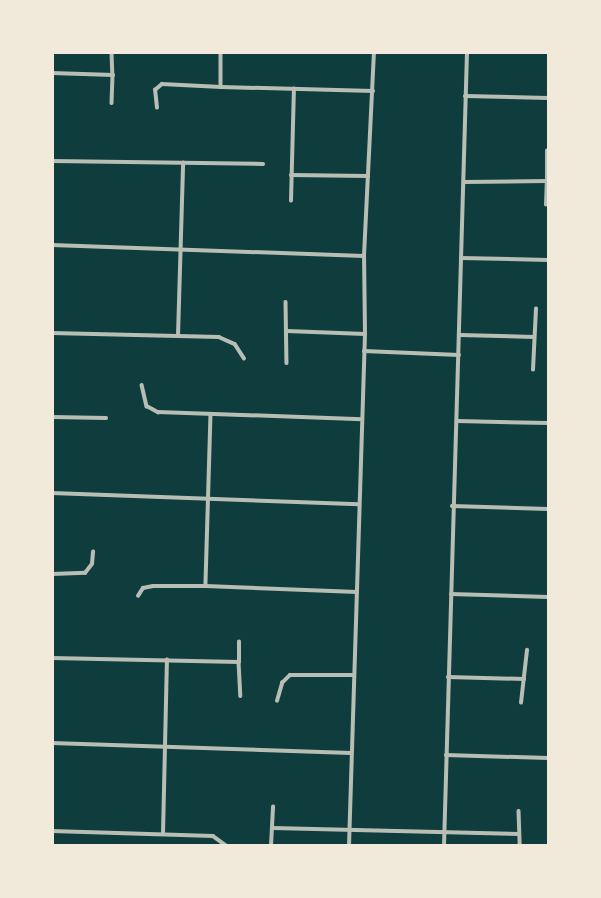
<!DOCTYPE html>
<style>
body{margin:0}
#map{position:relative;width:601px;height:898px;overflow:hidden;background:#0f3d3e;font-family:"Varela Round",sans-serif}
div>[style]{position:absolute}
.minor>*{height:3.5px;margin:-1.75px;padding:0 1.75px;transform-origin:1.75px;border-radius:1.75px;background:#b8beb3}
span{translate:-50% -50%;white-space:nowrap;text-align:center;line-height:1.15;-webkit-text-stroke:7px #f1e9da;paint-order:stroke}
.frame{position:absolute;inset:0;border:54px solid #f1e9da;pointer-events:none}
</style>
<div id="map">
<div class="minor">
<i style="left:112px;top:52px;width:23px;rotate:88deg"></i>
<i style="left:221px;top:52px;width:35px;rotate:90deg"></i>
<i style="left:221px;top:87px;width:152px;rotate:1.5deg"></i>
<i style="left:52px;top:73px;width:61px;rotate:1.9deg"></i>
<i style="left:113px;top:75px;width:28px;rotate:92deg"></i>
<i style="left:465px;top:96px;width:83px;rotate:1.4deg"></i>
<i style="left:157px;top:108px;width:18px;rotate:-96deg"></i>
<i style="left:155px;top:90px;width:9px;rotate:-41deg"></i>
<i style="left:162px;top:84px;width:59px;rotate:2.9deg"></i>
<i style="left:52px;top:161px;width:211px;rotate:0.8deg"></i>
<i style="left:291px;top:175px;width:77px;rotate:0.7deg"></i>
<i style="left:464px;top:182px;width:83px;rotate:-0.7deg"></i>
<i style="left:547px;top:181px;width:30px;rotate:-90deg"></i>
<i style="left:291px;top:201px;width:112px;rotate:-88.5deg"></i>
<i style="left:546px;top:205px;width:24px;rotate:-88deg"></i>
<i style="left:52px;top:245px;width:312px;rotate:2deg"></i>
<i style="left:461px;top:258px;width:87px;rotate:1.3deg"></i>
<i style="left:286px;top:302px;width:61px;rotate:89.1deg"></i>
<i style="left:287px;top:331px;width:78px;rotate:2.2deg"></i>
<i style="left:52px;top:333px;width:167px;rotate:1.4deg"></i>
<i style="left:219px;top:337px;width:17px;rotate:24deg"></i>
<i style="left:235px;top:344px;width:17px;rotate:57deg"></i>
<i style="left:460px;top:335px;width:74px;rotate:1.5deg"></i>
<i style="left:178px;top:336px;width:173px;rotate:-88.3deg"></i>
<i style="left:364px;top:351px;width:95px;rotate:2.4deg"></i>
<i style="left:533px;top:370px;width:61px;rotate:-87.2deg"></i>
<i style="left:142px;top:385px;width:22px;rotate:77deg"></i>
<i style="left:147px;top:406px;width:13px;rotate:29deg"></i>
<i style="left:158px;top:412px;width:204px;rotate:2deg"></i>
<i style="left:211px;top:414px;width:172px;rotate:91.7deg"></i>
<i style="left:206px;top:586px;width:151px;rotate:2.3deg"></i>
<i style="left:52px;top:417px;width:54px;rotate:1.1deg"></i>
<i style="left:457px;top:421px;width:91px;rotate:1.3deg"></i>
<i style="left:52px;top:493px;width:307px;rotate:2.1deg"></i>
<i style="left:452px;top:506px;width:96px;rotate:1.8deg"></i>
<i style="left:52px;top:574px;width:33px;rotate:-2deg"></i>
<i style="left:85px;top:573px;width:11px;rotate:-52deg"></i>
<i style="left:92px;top:564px;width:12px;rotate:-85deg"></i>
<i style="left:451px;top:594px;width:97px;rotate:1.8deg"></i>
<i style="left:138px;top:596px;width:9px;rotate:-58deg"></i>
<i style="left:143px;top:588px;width:10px;rotate:-11deg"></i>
<i style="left:153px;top:586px;width:53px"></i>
<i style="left:52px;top:658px;width:187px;rotate:1.2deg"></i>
<i style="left:239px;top:662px;width:20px;rotate:-90deg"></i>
<i style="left:239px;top:662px;width:34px;rotate:87deg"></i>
<i style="left:448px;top:677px;width:76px;rotate:1.5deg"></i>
<i style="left:277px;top:701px;width:19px;rotate:-74deg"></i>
<i style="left:282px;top:683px;width:11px;rotate:-45deg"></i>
<i style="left:290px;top:675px;width:64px"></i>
<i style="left:521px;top:703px;width:53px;rotate:-83.5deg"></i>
<i style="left:52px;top:743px;width:299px;rotate:1.9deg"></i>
<i style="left:446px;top:755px;width:102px;rotate:1.7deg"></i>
<i style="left:519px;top:811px;width:35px;rotate:88deg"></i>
<i style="left:273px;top:828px;width:246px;rotate:1.4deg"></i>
<i style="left:52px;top:831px;width:161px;rotate:1.8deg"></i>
<i style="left:213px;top:836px;width:17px;rotate:36deg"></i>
<i style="left:163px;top:834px;width:174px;rotate:-88.7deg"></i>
<i style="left:271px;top:846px;width:39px;rotate:-87deg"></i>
<i style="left:349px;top:846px;width:512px;rotate:-88.21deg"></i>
<i style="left:365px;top:334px;width:78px;rotate:-90.7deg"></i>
<i style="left:364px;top:256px;width:204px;rotate:-87.2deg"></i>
<i style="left:444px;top:846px;width:794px;rotate:-88.34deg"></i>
</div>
<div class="frame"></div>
</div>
